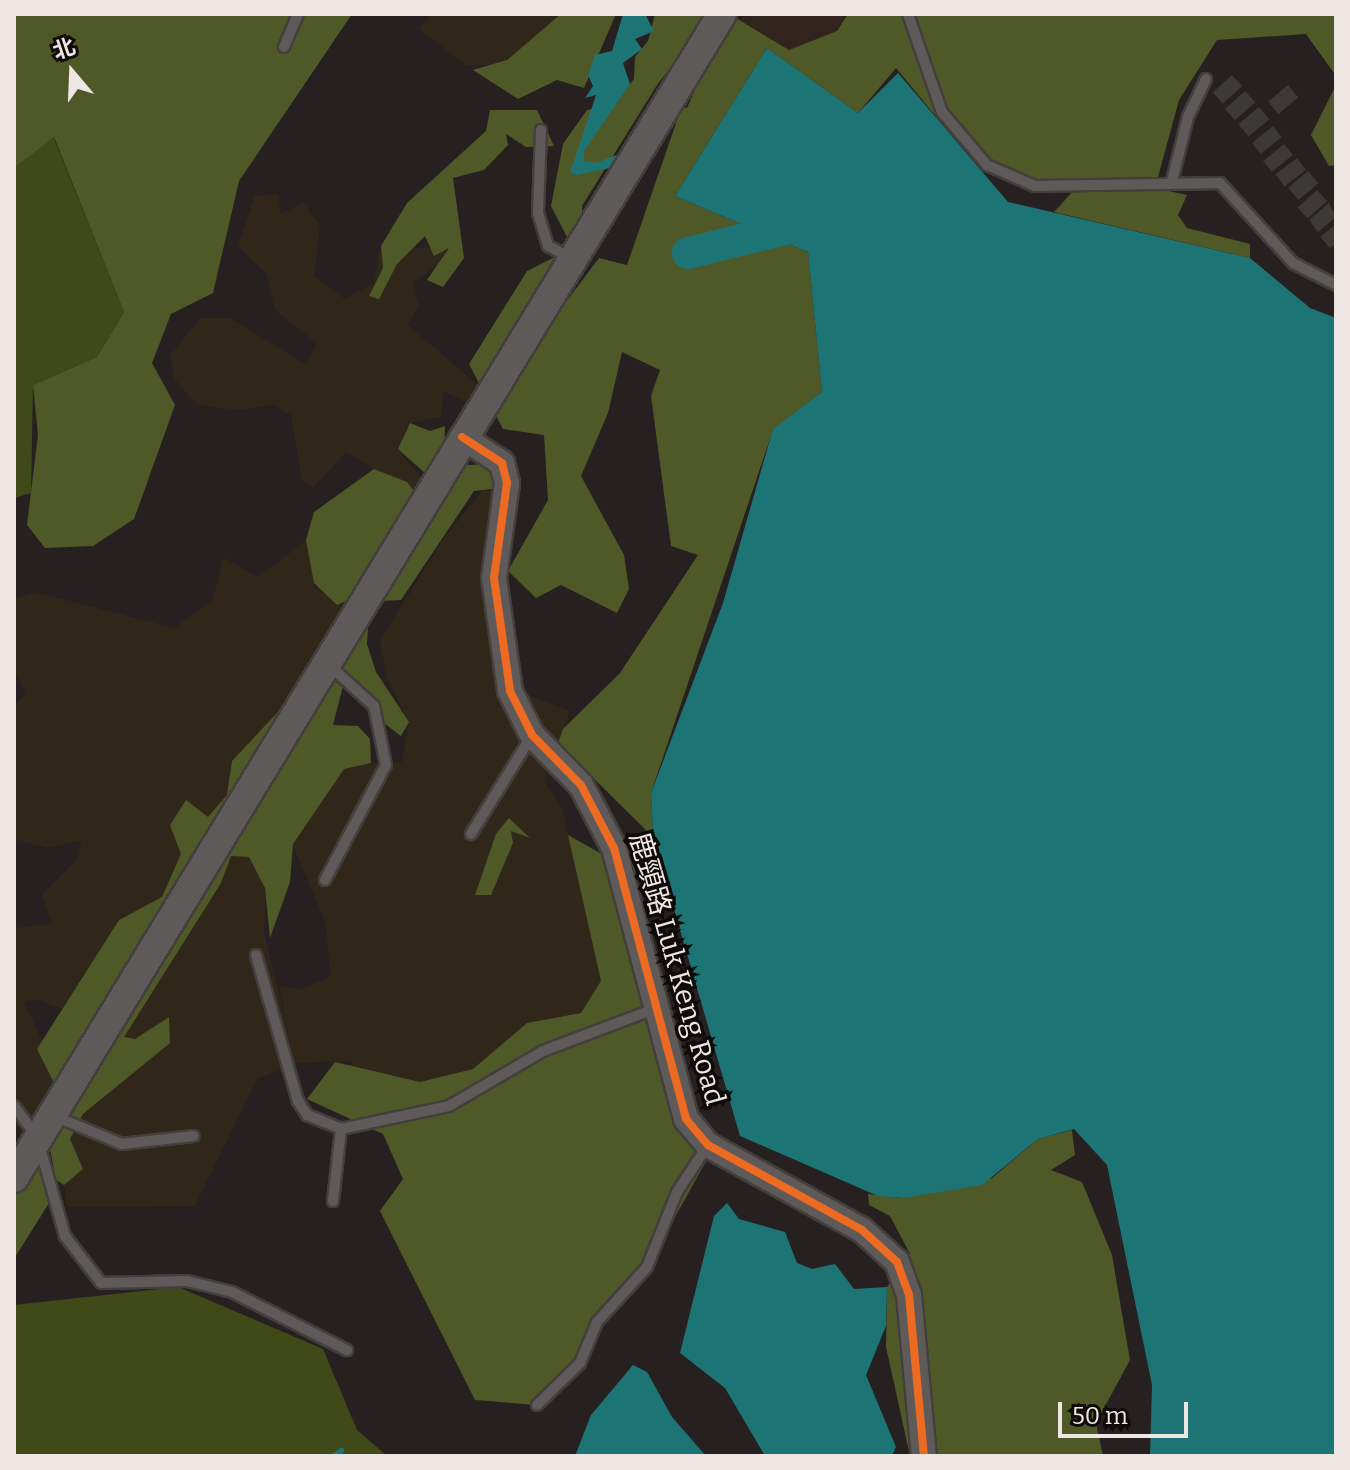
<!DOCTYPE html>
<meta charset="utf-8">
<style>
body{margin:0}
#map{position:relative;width:1350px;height:1470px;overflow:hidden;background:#262120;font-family:Bitter,"Noto Sans SC",serif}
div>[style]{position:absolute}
.industrial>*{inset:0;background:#30271a}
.built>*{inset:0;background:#31241d}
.green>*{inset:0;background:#404a18}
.forest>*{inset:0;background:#4f5927}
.water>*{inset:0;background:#1d7474}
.stream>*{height:5px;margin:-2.5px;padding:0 2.5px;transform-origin:2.5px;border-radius:2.5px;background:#1d7474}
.river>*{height:32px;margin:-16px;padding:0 16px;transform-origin:16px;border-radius:16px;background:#1d7474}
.building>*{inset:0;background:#3d3937;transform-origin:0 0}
.roads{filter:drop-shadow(2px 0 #433f3d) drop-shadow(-2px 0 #433f3d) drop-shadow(0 2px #433f3d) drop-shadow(0 -2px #433f3d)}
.service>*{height:10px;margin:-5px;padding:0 5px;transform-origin:5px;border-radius:5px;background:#5e5a59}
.tertiary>*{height:24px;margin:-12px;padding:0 12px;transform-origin:12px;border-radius:12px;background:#5e5a59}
.secondary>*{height:28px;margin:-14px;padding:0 14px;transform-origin:14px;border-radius:14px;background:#5e5a59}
.cycleway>*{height:8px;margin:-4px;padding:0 4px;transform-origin:4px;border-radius:4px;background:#ed6a23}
span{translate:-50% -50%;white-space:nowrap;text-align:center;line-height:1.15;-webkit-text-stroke:7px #0f0b09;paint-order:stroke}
.street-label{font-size:28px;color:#ede6e3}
.frame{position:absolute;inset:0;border:16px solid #ede6e3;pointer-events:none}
.north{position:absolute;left:32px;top:32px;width:80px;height:80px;-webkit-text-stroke:6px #0f0b09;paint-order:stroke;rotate:341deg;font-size:22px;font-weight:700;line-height:32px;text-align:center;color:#ede6e3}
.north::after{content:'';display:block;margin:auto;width:28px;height:36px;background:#ede6e3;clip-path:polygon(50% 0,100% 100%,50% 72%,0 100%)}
.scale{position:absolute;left:1058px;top:1402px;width:130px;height:36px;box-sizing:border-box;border:4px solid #ede6e3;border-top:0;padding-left:10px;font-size:24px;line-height:28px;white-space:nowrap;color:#ede6e3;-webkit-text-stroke:6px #0f0b09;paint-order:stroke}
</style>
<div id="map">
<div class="industrial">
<i style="clip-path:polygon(431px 14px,561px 14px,534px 44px,499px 64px,467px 66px,419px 29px)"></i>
<i style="clip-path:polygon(278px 194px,281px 214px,303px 203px,320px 224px,314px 276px,345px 299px,374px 283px,379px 253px,397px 242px,407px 250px,443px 245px,447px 258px,413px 283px,419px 305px,408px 325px,480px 387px,472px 404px,443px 391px,441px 417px,409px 423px,398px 449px,422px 480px,415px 493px,346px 452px,313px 488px,302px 479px,291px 415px,274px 405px,238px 410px,198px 405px,175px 380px,170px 356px,200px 318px,230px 318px,306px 365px,317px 343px,275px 310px,267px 274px,238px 246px,255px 196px)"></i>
<i style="clip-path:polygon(483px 490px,506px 493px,494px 596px,512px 689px,570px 711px,544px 780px,562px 808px,601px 982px,581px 1013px,527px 1023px,473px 1069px,355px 1107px,352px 1061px,296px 1063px,257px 1079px,195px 1206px,67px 1207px,59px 1147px,244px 834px,266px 892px,264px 933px,287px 1027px,279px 985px,300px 990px,330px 977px,326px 924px,290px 838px,307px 807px,349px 764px,402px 762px,409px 722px,387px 679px,380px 640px,446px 535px)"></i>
<i style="clip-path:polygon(332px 521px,313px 588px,350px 602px,161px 912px,122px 915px,66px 1011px,37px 999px,24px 1002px,61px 1082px,29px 1142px,14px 1123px,14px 928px,52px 924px,42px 895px,78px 859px,81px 840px,48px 848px,14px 839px,14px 705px,26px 694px,14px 670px,14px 599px,35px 592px,174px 628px,212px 601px,224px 558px,258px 577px)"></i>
</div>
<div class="built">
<i style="clip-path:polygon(744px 14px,848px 14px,814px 66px,741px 20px)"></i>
</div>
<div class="green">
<i style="clip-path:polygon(53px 136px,124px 312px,97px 357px,33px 385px,31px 493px,14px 498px,14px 168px)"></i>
<i style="clip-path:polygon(178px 1287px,323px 1349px,357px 1430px,387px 1456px,14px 1456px,14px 1305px)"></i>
</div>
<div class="forest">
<i style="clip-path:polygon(14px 14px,352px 14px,239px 181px,213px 293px,171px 314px,152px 363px,175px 405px,134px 519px,93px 546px,45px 548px,27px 525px,38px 435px,33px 385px,97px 357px,124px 312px,54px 137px,14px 168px)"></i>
<i style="clip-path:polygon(561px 14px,616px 14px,584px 88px,557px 80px,518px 99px,473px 70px,507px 60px)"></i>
<i style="clip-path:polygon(655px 14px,712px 14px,657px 85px,582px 206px,582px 242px,567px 237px,551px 206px,563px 144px,587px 110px,614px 105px,634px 79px,635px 57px,648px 41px)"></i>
<i style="clip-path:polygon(848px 14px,1336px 14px,1336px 76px,1306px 34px,1217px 40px,1179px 100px,1155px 188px,1187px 195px,1178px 215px,1187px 228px,1250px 244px,1250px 258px,1054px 212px,1075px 189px,1003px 175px,952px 136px,896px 68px,858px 113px,767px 48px,675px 196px,808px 252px,822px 392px,773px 430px,651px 793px,653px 837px,558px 743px,563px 729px,620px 673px,698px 555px,671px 546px,651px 396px,660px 370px,622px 352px,608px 413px,581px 476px,624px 555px,629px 589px,617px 613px,561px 585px,536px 598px,508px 571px,548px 500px,544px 435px,503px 429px,469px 364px,527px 271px,557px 256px,548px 297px,566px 302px,599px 258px,627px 265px,682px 106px,687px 108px,718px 37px,736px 18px,789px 50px,837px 31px)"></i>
<i style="clip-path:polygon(1336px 85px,1336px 165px,1329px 166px,1311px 135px)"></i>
<i style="clip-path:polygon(490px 110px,537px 110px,554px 146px,526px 147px,506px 134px,508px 145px,484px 170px,453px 178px,464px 258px,443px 287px,427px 280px,449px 248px,434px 256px,425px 236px,397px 264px,379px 299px,369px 296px,383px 268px,381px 246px,407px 203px,486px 131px)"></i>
<i style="clip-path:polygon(410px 423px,430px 431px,445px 426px,444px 456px,426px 474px,398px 449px)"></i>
<i style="clip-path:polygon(502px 463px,501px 488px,474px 491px,401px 600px,381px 601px,369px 614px,367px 644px,376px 672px,409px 722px,401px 736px,373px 715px,335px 664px,454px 466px)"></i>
<i style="clip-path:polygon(374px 469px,407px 482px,417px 495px,354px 597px,337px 605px,314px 583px,306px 540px,314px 512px)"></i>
<i style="clip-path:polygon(331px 680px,343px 686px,333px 725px,358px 726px,370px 739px,371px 763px,344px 769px,293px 844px,290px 882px,270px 938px,265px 888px,249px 857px,231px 856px,221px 883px,124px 1037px,135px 1039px,169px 1017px,170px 1043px,83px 1114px,70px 1139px,83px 1169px,64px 1185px,56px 1180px,48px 1139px,57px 1089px,37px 1049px,119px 920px,162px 897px,181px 854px,170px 825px,186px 800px,208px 817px,227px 795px,232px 761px,293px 696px)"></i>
<i style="clip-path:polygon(509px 818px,530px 838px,511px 831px,513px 843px,491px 895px,475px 895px,496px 834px)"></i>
<i style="clip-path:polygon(568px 835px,616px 862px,660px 1010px,704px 1124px,718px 1140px,647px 1267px,597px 1322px,574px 1369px,537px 1405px,475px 1400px,380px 1211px,403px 1179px,383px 1134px,307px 1099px,335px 1062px,420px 1082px,473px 1069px,527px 1023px,581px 1013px,601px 981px)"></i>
<i style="clip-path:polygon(1072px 1130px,1075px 1155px,1051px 1170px,1082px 1182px,1112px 1255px,1130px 1360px,1096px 1423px,1103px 1456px,910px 1456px,886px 1347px,887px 1287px,910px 1254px,890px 1216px,869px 1205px,868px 1194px,901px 1198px,992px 1178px,1038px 1139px)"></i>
<i style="clip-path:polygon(45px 1160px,49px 1203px,14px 1259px,14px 1171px)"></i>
</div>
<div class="water">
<i style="clip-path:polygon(623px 14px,645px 14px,654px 31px,635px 39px,642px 49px,623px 63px,630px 84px,584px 151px,584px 161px,596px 163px,624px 152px,615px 167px,577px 175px,570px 173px,596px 95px,585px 98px,593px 86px,588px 75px,595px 55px,612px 51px)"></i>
<i style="clip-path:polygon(767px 48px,858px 113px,898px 73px,1008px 202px,1250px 258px,1310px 308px,1336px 318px,1336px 1456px,1150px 1456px,1152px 1385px,1107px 1165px,1074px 1129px,1038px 1139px,982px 1185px,903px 1198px,878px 1196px,740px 1136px,653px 837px,651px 793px,723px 603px,773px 429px,822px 392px,808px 252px,675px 196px)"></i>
<i style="clip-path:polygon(727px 1203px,739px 1219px,785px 1232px,797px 1263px,812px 1269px,835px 1264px,854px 1289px,887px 1287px,886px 1326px,866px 1375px,896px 1447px,892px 1456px,765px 1456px,725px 1388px,680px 1353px,714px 1216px)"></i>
<i style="clip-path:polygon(633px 1365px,647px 1372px,672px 1417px,706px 1456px,575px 1456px,591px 1415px)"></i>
</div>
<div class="stream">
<i style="left:332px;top:1456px;width:11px;rotate:-34deg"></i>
</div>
<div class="river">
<i style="left:688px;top:253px;width:121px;rotate:-13.9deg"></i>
</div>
<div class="building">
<i style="left:1232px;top:75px;width:15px;height:26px;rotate:48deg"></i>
<i style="left:1288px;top:85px;width:16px;height:26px;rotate:50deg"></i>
<i style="left:1245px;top:91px;width:15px;height:27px;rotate:48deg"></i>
<i style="left:1259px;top:107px;width:16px;height:27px;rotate:50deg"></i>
<i style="left:1273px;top:126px;width:14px;height:27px;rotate:51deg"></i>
<i style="left:1284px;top:144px;width:14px;height:27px;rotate:51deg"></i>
<i style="left:1297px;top:158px;width:15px;height:27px;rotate:53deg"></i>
<i style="left:1308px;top:171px;width:16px;height:26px;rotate:50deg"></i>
<i style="left:1317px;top:190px;width:15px;height:26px;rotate:48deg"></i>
<i style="clip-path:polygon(1329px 203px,1336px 217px,1318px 232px,1309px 220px)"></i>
<i style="clip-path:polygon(1336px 224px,1336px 244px,1330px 248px,1320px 237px)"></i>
</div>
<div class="roads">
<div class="service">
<i style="left:908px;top:14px;width:104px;rotate:70.9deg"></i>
<i style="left:942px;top:112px;width:70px;rotate:49.7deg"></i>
<i style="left:987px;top:165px;width:52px;rotate:23.6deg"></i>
<i style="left:1035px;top:186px;width:185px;rotate:-0.9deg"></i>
<i style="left:1220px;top:183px;width:108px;rotate:47.6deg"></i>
<i style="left:1293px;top:263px;width:48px;rotate:27.1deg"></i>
<i style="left:284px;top:47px;width:36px;rotate:-67deg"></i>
<i style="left:541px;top:130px;width:83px;rotate:92.1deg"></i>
<i style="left:538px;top:213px;width:34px;rotate:73deg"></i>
<i style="left:548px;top:246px;width:25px;rotate:27deg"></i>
<i style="left:1172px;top:181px;width:66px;rotate:-76deg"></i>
<i style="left:1188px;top:117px;width:42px;rotate:-64.7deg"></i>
<i style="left:471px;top:834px;width:114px;rotate:-58.3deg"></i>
<i style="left:325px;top:880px;width:130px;rotate:-62.1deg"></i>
<i style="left:386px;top:765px;width:60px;rotate:-101.5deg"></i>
<i style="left:374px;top:706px;width:59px;rotate:-137.7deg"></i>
<i style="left:256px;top:955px;width:152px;rotate:74deg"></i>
<i style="left:298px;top:1101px;width:17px;rotate:57deg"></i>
<i style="left:307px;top:1115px;width:37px;rotate:22deg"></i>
<i style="left:14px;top:1106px;width:39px;rotate:53deg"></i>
<i style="left:37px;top:1137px;width:103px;rotate:74.2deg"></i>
<i style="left:65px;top:1236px;width:59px;rotate:52.5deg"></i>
<i style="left:101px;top:1283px;width:86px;rotate:-1.3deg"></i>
<i style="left:187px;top:1281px;width:46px;rotate:13.7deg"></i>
<i style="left:232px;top:1292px;width:129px;rotate:26.8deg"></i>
<i style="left:52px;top:1115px;width:76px;rotate:22.5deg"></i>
<i style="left:122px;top:1144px;width:72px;rotate:-6.3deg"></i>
<i style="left:333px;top:1201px;width:72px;rotate:-83.7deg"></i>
<i style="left:341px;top:1129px;width:110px;rotate:-12deg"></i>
<i style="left:449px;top:1106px;width:109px;rotate:-30.3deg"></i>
<i style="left:543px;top:1051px;width:122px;rotate:-20.7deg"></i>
<i style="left:537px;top:1405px;width:60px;rotate:-44.3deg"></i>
<i style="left:580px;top:1363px;width:44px;rotate:-67.5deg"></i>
<i style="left:597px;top:1322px;width:74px;rotate:-47.7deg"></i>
<i style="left:647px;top:1267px;width:81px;rotate:-68.2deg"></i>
<i style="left:677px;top:1192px;width:56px;rotate:-56.6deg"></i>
</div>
<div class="tertiary">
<i style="left:462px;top:437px;width:48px;rotate:33deg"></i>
<i style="left:502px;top:463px;width:21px;rotate:76deg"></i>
<i style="left:507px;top:483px;width:96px;rotate:97.8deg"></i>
<i style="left:494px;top:578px;width:114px;rotate:81.9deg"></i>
<i style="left:510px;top:691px;width:49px;rotate:63.4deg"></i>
<i style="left:532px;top:735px;width:70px;rotate:45.6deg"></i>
<i style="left:581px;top:785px;width:71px;rotate:62.4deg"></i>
<i style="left:614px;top:848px;width:280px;rotate:75.1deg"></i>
<i style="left:686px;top:1119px;width:34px;rotate:50deg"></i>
<i style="left:708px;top:1145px;width:176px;rotate:28.9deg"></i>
<i style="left:862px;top:1230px;width:47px;rotate:42.4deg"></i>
<i style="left:897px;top:1262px;width:35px;rotate:70deg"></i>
<i style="left:909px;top:1295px;width:162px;rotate:84.7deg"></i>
</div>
<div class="secondary">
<i style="left:14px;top:1178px;width:1362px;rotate:-58.69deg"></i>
</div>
</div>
<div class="cycleway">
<i style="left:462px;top:437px;width:48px;rotate:33deg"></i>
<i style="left:502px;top:463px;width:21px;rotate:76deg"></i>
<i style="left:507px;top:483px;width:96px;rotate:97.8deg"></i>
<i style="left:494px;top:578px;width:114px;rotate:81.9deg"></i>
<i style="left:510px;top:691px;width:49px;rotate:63.4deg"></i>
<i style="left:532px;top:735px;width:70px;rotate:45.6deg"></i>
<i style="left:581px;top:785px;width:71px;rotate:62.4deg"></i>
<i style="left:614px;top:848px;width:280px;rotate:75.1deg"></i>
<i style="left:686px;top:1119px;width:34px;rotate:50deg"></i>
<i style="left:708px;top:1145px;width:176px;rotate:28.9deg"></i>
<i style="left:862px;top:1230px;width:47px;rotate:42.4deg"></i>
<i style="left:897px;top:1262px;width:35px;rotate:70deg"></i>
<i style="left:909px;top:1295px;width:162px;rotate:84.7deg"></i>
</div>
<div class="street-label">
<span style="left:677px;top:969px;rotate:74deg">鹿頸路 Luk Keng Road</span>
</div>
<div class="frame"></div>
<div class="north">北</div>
<div class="scale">50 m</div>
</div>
